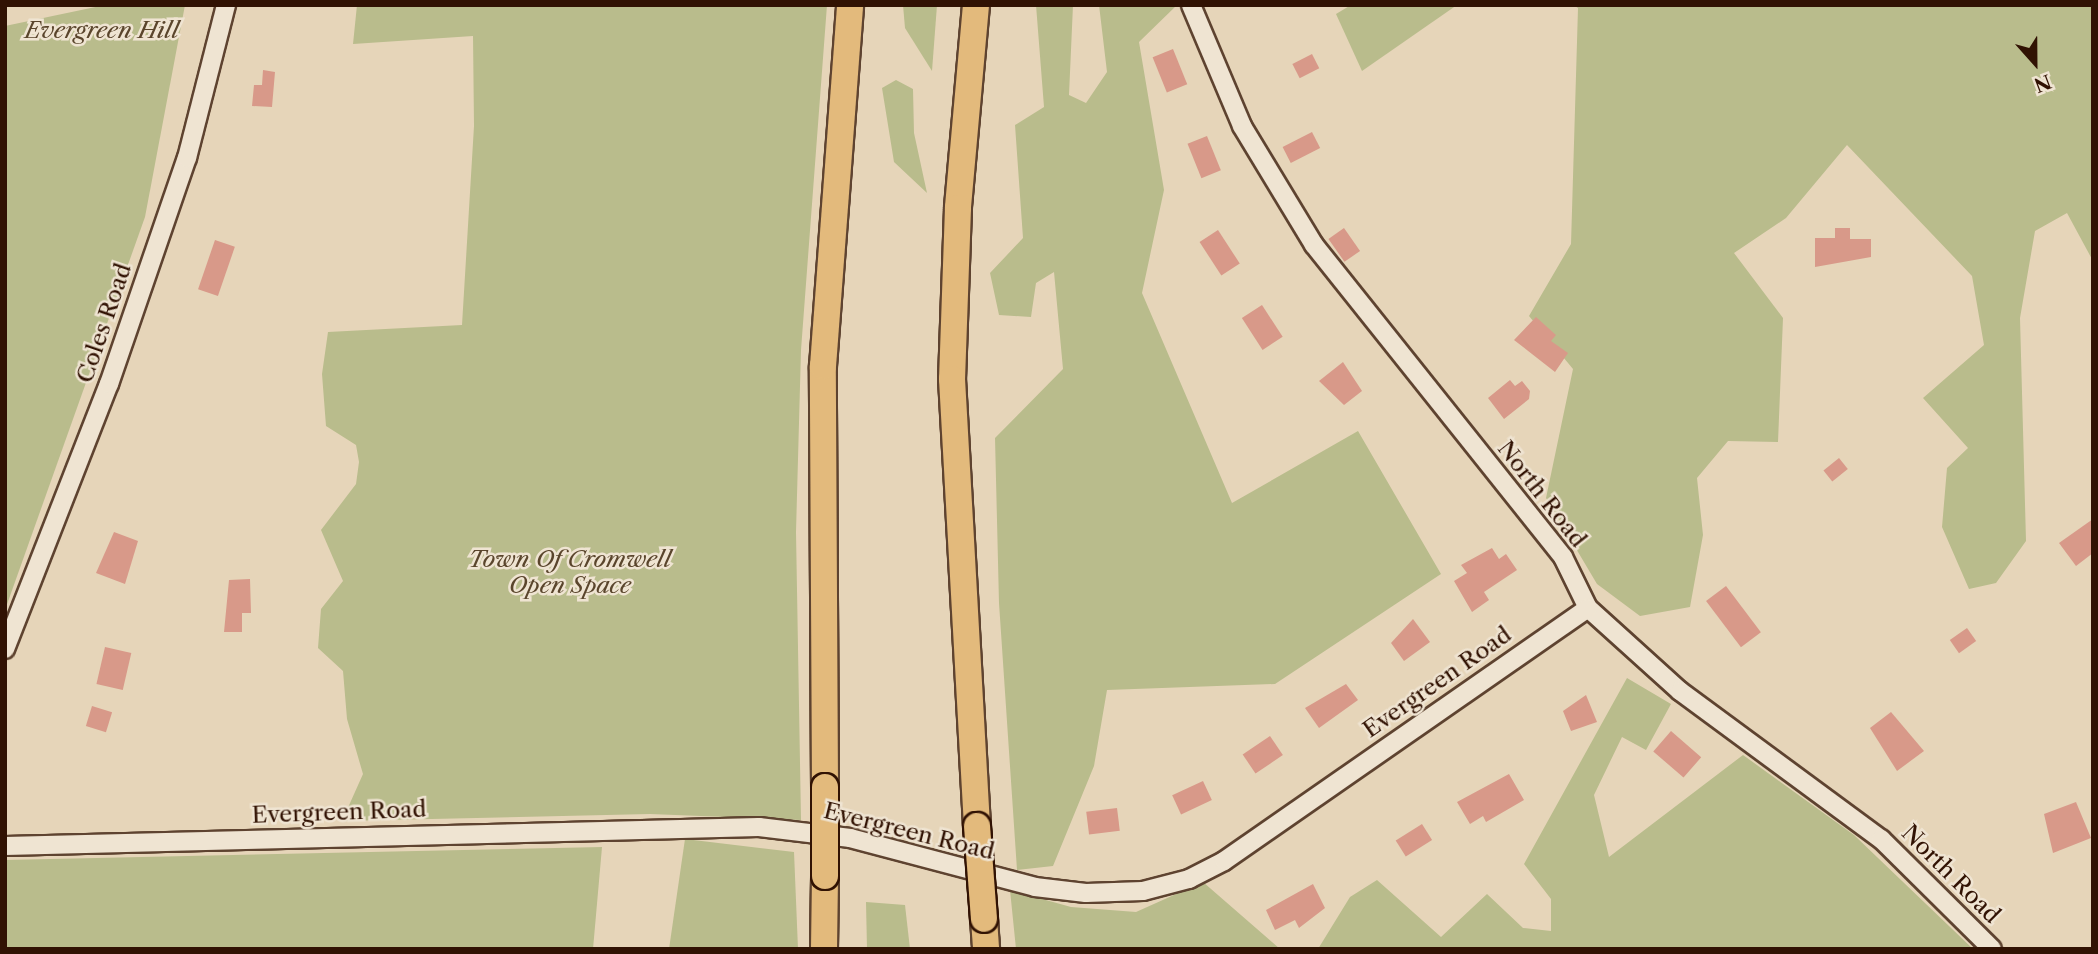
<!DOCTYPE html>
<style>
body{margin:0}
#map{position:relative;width:2098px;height:954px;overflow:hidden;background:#e6d5b9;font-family:"Libre Caslon Text",serif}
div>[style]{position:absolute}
.green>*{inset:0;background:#b9bc8c}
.building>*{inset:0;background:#d89989;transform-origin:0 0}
.roads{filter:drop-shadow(2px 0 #5e4330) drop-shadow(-2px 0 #5e4330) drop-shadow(0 2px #5e4330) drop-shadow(0 -2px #5e4330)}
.minor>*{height:18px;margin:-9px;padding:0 9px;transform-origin:9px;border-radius:9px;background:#efe4d2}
.highway>*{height:26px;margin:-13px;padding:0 13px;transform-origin:13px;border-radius:13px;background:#e3ba7c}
.bridges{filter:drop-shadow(2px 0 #311203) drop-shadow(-2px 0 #311203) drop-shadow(0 2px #311203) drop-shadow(0 -2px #311203)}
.highway-bridge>*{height:26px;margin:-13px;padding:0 13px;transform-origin:13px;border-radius:13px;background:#e3ba7c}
span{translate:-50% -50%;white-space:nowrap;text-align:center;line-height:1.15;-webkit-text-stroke:5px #efe4d2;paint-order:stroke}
.park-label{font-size:23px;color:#5a452c;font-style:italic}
.street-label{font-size:23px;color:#311203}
.frame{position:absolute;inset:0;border:7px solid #311203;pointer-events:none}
.north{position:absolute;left:2000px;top:28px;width:70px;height:70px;-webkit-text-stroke:5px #efe4d2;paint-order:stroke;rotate:159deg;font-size:19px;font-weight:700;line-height:28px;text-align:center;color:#311203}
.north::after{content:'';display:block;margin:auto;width:24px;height:32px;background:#311203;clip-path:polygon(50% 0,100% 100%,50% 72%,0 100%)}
</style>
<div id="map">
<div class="green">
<i style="clip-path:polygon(105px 5px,185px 5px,145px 217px,5px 610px,5px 26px)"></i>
<i style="clip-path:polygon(357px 5px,827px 5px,801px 350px,796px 532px,801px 820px,650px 814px,342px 821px,363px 774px,347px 719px,343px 671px,318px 648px,321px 609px,343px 581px,321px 530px,356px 484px,359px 462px,356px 445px,326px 426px,322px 374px,328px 332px,462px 325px,474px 126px,473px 36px,353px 44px)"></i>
<i style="clip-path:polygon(903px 5px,937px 5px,932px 71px,905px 28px)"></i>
<i style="clip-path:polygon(1036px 5px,1073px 5px,1069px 95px,1086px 103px,1107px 72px,1099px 5px,1177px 5px,1139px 42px,1164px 190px,1142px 293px,1232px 503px,1358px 431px,1441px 574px,1275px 684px,1107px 690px,1094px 766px,1053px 866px,1017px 870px,999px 603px,995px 438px,1063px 369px,1054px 272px,1036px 283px,1031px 317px,999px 315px,990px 273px,1023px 238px,1015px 125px,1044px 107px)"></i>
<i style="clip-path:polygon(1351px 5px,1457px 5px,1362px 71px,1336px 14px)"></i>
<i style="clip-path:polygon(1573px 5px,2093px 5px,2093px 261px,2067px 213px,2035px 231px,2020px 318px,2026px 541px,1996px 583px,1969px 589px,1942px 527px,1947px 468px,1968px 448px,1923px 398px,1984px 345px,1972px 276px,1847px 145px,1786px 218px,1734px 253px,1783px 318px,1778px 442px,1728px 441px,1697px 478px,1703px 535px,1690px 607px,1640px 616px,1597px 584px,1546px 498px,1573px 369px,1529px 316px,1571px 244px,1578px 8px)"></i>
<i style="clip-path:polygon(896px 80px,913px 89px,914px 133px,927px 193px,894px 162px,882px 88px)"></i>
<i style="clip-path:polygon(1627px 678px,1671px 704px,1646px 750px,1622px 737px,1594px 795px,1609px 857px,1743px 755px,1854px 835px,1973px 949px,1318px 949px,1350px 897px,1377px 880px,1441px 937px,1487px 894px,1523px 928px,1551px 931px,1551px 899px,1524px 864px)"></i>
<i style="clip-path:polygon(685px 839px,794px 852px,798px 949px,669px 949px)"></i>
<i style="clip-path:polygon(602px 847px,593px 949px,5px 949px,5px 860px)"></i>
<i style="clip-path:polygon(1203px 882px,1280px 949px,1016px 949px,1010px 890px,1071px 907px,1136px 912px)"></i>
<i style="clip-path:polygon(866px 902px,905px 905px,910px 949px,867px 949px)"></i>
</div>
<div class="building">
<i style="left:1173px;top:49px;width:38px;height:22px;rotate:68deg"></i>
<i style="left:1312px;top:54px;width:16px;height:22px;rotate:63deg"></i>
<i style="clip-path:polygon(263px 70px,275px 72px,272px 107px,252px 106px,254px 85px,262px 85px)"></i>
<i style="left:1312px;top:132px;width:18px;height:33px;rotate:63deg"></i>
<i style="left:1207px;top:136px;width:37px;height:21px;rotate:68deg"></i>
<i style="left:1344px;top:228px;width:28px;height:19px;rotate:55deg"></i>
<i style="clip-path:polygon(1835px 228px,1850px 228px,1850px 239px,1871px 239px,1871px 257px,1815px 267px,1815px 238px,1835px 238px)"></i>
<i style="left:1218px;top:230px;width:40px;height:22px;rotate:57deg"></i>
<i style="left:215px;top:240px;width:21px;height:52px;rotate:19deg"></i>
<i style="left:1262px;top:305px;width:38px;height:24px;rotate:57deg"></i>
<i style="clip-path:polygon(1536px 317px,1556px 335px,1551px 341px,1568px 353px,1555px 372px,1514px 340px)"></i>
<i style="clip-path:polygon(1343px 362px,1362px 391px,1344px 405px,1319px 381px)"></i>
<i style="clip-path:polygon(1510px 380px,1515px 386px,1522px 381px,1530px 391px,1529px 399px,1504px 419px,1488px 398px)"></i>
<i style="left:1839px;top:458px;width:14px;height:20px;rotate:51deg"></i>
<i style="clip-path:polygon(2093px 519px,2093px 553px,2076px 566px,2059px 543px)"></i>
<i style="clip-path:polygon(114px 532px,138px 541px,125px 584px,96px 573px)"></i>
<i style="clip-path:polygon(1492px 548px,1499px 559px,1506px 554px,1517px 570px,1484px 592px,1489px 600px,1472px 612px,1454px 581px,1467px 573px,1461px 565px)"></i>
<i style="clip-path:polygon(250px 579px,251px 613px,242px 613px,242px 632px,224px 632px,229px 580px)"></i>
<i style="left:1726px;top:586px;width:58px;height:25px;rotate:53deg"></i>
<i style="clip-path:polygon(1413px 619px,1430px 642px,1404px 661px,1391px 643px)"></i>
<i style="left:1967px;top:628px;width:16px;height:21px;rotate:55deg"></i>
<i style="left:105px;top:647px;width:27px;height:38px;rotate:13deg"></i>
<i style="clip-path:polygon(1346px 684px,1358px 700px,1319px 728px,1305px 708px)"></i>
<i style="clip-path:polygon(1586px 695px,1597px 722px,1571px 731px,1563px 711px)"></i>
<i style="left:92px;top:706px;width:21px;height:21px;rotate:17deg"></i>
<i style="clip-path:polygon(1891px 712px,1924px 751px,1897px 771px,1870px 728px)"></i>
<i style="left:1671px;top:731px;width:40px;height:27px;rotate:41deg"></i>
<i style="left:1270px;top:736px;width:23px;height:33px;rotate:56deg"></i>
<i style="clip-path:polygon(1509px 774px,1524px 800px,1486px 822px,1483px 816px,1470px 824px,1457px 802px)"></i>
<i style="left:1203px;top:781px;width:21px;height:34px;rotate:65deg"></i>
<i style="clip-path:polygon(2076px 802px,2091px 838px,2053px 853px,2044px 814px)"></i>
<i style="left:1117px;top:808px;width:23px;height:31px;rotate:83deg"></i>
<i style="left:1422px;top:824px;width:19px;height:31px;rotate:58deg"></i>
<i style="clip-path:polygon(1313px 884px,1325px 908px,1299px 928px,1295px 920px,1275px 930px,1266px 910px)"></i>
</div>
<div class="roads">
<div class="minor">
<i style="left:1191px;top:5px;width:131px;rotate:67.1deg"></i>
<i style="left:1242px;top:126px;width:139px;rotate:58.8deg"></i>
<i style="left:1314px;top:245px;width:399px;rotate:51.4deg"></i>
<i style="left:1563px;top:557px;width:57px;rotate:63.9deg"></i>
<i style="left:1588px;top:608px;width:124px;rotate:42.1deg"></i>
<i style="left:1680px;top:691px;width:250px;rotate:36.4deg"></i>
<i style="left:1881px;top:839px;width:156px;rotate:44.7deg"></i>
<i style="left:5px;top:649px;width:285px;rotate:-68.6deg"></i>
<i style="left:109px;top:384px;width:239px;rotate:-71deg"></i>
<i style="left:187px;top:158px;width:158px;rotate:-75.7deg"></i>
<i style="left:5px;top:846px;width:754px;rotate:-1.44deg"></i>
<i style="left:759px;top:827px;width:92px;rotate:6.9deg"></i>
<i style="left:850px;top:838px;width:191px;rotate:14.8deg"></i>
<i style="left:1035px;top:887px;width:51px;rotate:6.7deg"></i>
<i style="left:1086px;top:893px;width:57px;rotate:-2deg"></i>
<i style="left:1143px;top:891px;width:48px;rotate:-14.6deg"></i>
<i style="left:1189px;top:879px;width:39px;rotate:-27deg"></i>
<i style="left:1224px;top:861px;width:443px;rotate:-34.8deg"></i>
</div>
<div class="highway">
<i style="left:976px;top:5px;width:204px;rotate:95.1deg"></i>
<i style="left:958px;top:208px;width:171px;rotate:92deg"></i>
<i style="left:952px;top:379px;width:448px;rotate:86.8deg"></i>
<i style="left:825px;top:787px;width:421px;rotate:-90.3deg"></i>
<i style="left:823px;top:366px;width:362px;rotate:-85.7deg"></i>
<i style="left:984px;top:919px;width:30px;rotate:86deg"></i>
<i style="left:824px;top:949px;width:73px;rotate:-89.2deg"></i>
</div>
</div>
<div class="bridges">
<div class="highway-bridge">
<i style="left:825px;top:787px;width:89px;rotate:90deg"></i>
<i style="left:977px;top:826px;width:93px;rotate:85.7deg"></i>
</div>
</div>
<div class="park-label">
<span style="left:102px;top:30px">Evergreen Hill</span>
<span style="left:570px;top:572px">Town Of Cromwell<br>Open Space</span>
</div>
<div class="street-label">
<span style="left:104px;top:323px;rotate:-71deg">Coles Road</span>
<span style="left:1542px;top:494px;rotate:52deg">North Road</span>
<span style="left:1437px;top:682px;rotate:-35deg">Evergreen Road</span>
<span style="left:339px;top:812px;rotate:-2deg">Evergreen Road</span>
<span style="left:909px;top:831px;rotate:14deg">Evergreen Road</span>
<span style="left:1951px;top:874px;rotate:45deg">North Road</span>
</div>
<div class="frame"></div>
<div class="north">N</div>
</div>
